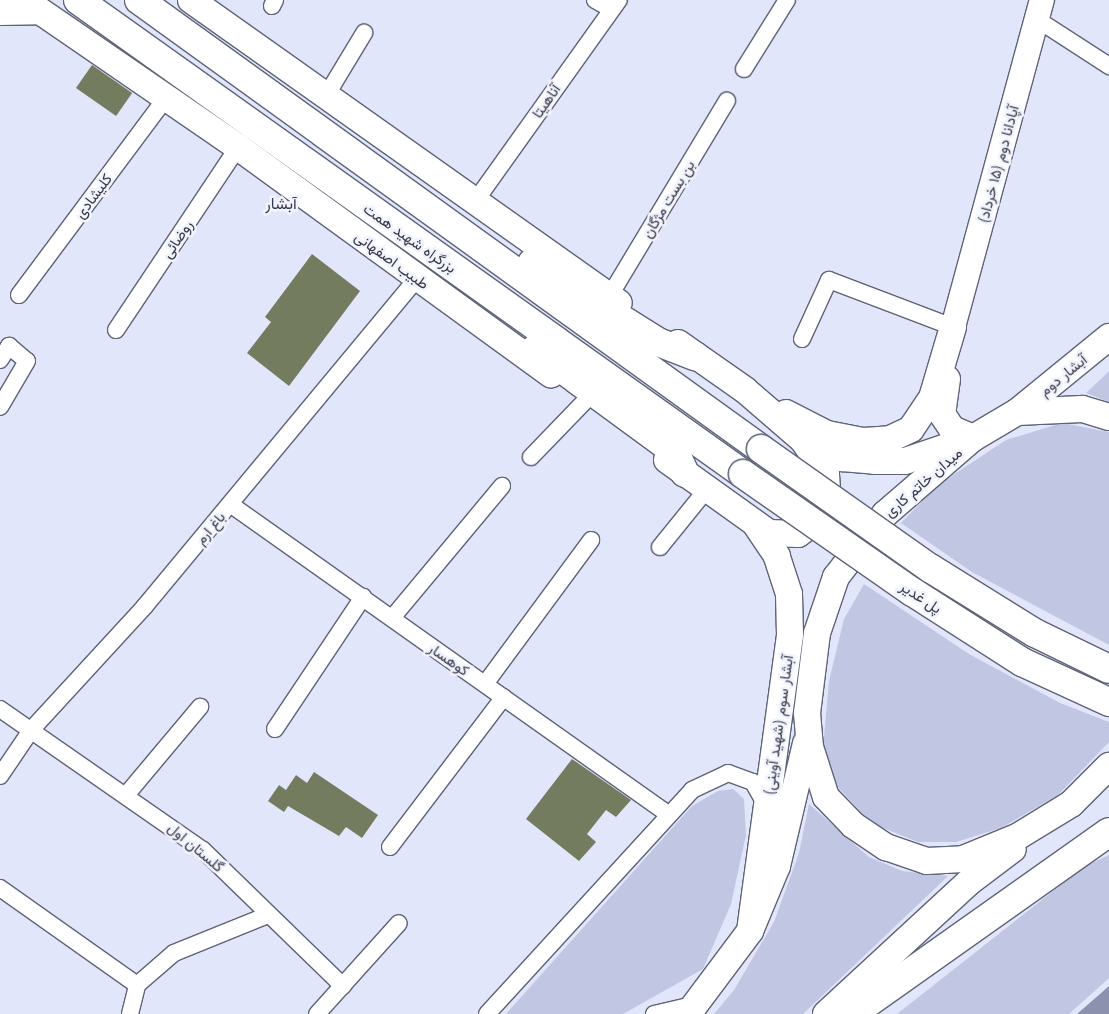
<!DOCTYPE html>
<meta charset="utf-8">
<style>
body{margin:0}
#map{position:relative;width:1109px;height:1014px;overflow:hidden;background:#e1e6fa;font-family:Montserrat,Vazirmatn,sans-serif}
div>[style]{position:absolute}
.green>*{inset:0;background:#c1c6e3}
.water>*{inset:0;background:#8c92ae}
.building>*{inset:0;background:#747c60;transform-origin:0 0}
.roads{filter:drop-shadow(1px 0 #5e6379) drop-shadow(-1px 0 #5e6379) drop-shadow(0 1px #5e6379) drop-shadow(0 -1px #5e6379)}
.street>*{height:16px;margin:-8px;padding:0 8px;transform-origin:8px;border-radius:8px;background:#fff}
.secondary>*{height:24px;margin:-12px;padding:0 12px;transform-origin:12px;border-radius:12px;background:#fff}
.primary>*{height:26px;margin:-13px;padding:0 13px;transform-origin:13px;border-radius:13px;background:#fff}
.highway>*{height:28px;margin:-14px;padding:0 14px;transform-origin:14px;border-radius:14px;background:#fff}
.bridges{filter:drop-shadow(1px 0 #5e6379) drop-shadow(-1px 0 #5e6379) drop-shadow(0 1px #5e6379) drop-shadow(0 -1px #5e6379)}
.highway-bridge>*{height:28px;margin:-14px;padding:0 14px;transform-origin:14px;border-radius:14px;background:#fff}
span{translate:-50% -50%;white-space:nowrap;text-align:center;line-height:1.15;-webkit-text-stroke:5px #f1f3fe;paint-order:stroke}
.street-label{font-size:15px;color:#363842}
.neighbourhood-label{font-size:16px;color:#363a4e}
</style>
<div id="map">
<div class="green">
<i style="clip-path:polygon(1109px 371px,1109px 402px,1086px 393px,1102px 378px)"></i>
<i style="clip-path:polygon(1062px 423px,1109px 432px,1109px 645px,972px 572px,901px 523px,938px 485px,1006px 440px)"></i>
<i style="clip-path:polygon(864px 584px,969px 654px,1060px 703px,1109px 722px,1109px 742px,1058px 795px,1001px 828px,956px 842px,918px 842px,871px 823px,835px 784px,823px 748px,829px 681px,844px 619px)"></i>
<i style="clip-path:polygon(733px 789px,744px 799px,746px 835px,731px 904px,703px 969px,623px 1014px,506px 1014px,692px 806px,718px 791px)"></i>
<i style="clip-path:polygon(809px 804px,869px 857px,902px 871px,948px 876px,803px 1014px,714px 1014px,734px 990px,774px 922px,799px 853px)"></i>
<i style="clip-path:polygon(1109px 855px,1109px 978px,1069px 1014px,897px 1014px,1085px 866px)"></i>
</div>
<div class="water">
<i style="clip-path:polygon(1109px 986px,1109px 1014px,1077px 1014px,1100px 994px)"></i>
</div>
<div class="building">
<i style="left:92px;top:65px;width:49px;height:28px;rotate:35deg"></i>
<i style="clip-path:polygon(312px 254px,360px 291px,289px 386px,247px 353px,271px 322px,265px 317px)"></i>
<i style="clip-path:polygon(572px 759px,631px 800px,616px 817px,606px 810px,587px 834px,596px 842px,579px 861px,526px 819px)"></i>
<i style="clip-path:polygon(314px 772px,378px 815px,362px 838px,346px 827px,339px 836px,288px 806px,284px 812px,268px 801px,279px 785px,286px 790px,296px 775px,307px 783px)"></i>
</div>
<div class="roads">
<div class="street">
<i style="left:595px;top:0;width:18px;rotate:29deg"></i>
<i style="left:272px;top:6px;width:7px;rotate:-63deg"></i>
<i style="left:1038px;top:20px;width:85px;rotate:32.9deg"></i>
<i style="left:744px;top:69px;width:81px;rotate:-58.1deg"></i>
<i style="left:326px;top:96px;width:74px;rotate:-58.9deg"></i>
<i style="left:474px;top:203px;width:249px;rotate:-54.5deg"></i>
<i style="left:19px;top:295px;width:246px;rotate:-53.3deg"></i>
<i style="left:609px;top:297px;width:229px;rotate:-59deg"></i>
<i style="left:116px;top:330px;width:220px;rotate:-56.3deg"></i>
<i style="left:802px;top:339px;width:65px;rotate:-65.4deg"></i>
<i style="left:829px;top:280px;width:133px;rotate:20.8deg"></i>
<i style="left:0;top:360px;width:17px;rotate:-57deg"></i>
<i style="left:9px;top:346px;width:23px;rotate:40deg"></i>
<i style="left:27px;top:361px;width:53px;rotate:120.4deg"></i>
<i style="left:531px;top:457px;width:79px;rotate:-46deg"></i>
<i style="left:230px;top:504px;width:537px;rotate:35.29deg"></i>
<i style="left:660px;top:547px;width:75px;rotate:-51deg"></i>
<i style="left:392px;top:618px;width:172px;rotate:-50.2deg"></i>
<i style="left:485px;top:684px;width:179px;rotate:-53.6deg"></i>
<i style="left:0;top:709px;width:247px;rotate:34.8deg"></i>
<i style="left:203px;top:850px;width:195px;rotate:44.2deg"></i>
<i style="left:275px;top:729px;width:159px;rotate:-56.3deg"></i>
<i style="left:0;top:776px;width:57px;rotate:-55.8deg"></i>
<i style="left:32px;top:729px;width:167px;rotate:-47.4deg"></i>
<i style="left:145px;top:606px;width:426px;rotate:-50.3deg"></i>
<i style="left:127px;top:794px;width:114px;rotate:-50deg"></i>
<i style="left:390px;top:847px;width:188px;rotate:-52.8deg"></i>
<i style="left:0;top:888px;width:168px;rotate:35.3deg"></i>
<i style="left:130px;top:1014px;width:30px;rotate:-76deg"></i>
<i style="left:137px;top:985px;width:49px;rotate:-40.9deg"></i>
<i style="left:174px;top:953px;width:101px;rotate:-22deg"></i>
<i style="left:317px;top:1014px;width:122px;rotate:-48deg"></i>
<i style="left:487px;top:1014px;width:304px;rotate:-47.5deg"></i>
<i style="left:692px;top:790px;width:40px;rotate:-25deg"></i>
<i style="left:728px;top:773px;width:27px;rotate:20deg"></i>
<i style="left:753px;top:782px;width:26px;rotate:61deg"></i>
<i style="left:654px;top:1014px;width:44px;rotate:-13.1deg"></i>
</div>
<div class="secondary">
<i style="left:953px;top:327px;width:339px;rotate:-74.8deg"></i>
</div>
<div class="primary">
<i style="left:24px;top:0;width:260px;rotate:34.5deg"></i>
<i style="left:238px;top:147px;width:387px;rotate:36deg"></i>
<i style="left:191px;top:0;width:524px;rotate:35.3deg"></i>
<i style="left:0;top:12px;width:39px;rotate:-1deg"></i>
<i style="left:947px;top:379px;width:35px;rotate:98deg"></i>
<i style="left:942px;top:414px;width:18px;rotate:56deg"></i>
<i style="left:952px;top:429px;width:23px;rotate:23deg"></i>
<i style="left:1017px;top:412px;width:119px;rotate:-39.2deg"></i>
<i style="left:786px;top:413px;width:46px;rotate:27.1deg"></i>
<i style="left:827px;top:434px;width:38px;rotate:11deg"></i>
<i style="left:864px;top:441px;width:26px;rotate:-4deg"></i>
<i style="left:890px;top:439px;width:23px;rotate:-25deg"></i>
<i style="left:911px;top:429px;width:37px;rotate:-56deg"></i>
<i style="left:932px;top:398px;width:74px;rotate:-73.5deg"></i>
<i style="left:1109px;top:417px;width:28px;rotate:-163deg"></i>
<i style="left:1082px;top:409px;width:65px;rotate:177.4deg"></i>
<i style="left:1017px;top:412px;width:51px;rotate:149.4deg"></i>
<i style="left:973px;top:438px;width:116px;rotate:139.2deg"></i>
<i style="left:885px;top:514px;width:80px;rotate:127.9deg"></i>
<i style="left:836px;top:577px;width:59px;rotate:108.7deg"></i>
<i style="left:817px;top:633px;width:81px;rotate:97.1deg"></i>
<i style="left:807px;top:713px;width:34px;rotate:85deg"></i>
<i style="left:810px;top:747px;width:52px;rotate:72.3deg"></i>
<i style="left:826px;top:797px;width:39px;rotate:46deg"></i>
<i style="left:853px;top:825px;width:40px;rotate:34deg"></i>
<i style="left:886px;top:847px;width:43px;rotate:18.9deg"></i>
<i style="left:927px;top:861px;width:36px;rotate:-3deg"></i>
<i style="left:963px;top:859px;width:58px;rotate:-22.2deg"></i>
<i style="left:1017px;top:837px;width:63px;rotate:-31.4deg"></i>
<i style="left:1071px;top:804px;width:54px;rotate:-45deg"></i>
<i style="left:804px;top:441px;width:42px;rotate:24.1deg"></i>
<i style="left:842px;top:458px;width:33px;rotate:5deg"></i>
<i style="left:875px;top:461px;width:30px"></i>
<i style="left:905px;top:461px;width:59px;rotate:-18.7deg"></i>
<i style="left:667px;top:460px;width:125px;rotate:35.6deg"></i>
<i style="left:769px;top:533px;width:29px;rotate:2deg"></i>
<i style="left:798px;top:534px;width:30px;rotate:-37deg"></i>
<i style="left:822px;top:516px;width:14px;rotate:-65deg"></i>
<i style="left:828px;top:503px;width:30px;rotate:-94deg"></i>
<i style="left:826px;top:473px;width:39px;rotate:-125deg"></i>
<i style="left:804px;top:441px;width:78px;rotate:-139.2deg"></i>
<i style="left:745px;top:390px;width:82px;rotate:-145deg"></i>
<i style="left:750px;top:931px;width:299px;rotate:-82.3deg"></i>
<i style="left:790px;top:635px;width:41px;rotate:-91.4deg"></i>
<i style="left:789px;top:594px;width:40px;rotate:-108deg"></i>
<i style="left:777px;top:556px;width:37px;rotate:-124deg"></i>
<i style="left:688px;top:1014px;width:104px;rotate:-53.2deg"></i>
<i style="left:750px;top:931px;width:70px;rotate:-67.4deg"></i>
<i style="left:777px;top:866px;width:126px;rotate:-76.7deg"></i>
<i style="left:826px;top:1014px;width:193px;rotate:-42.7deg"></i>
<i style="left:968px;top:883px;width:56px;rotate:-37.1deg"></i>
</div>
<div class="highway">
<i style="left:78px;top:0;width:817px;rotate:35.48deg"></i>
<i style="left:139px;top:0;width:767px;rotate:35.82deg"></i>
<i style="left:532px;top:263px;width:149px;rotate:32.1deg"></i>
<i style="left:658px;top:342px;width:40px;rotate:21deg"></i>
<i style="left:535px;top:349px;width:174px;rotate:36.3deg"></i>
<i style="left:675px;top:452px;width:23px;rotate:65deg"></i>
<i style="left:852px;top:1014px;width:315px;rotate:-35.3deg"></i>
</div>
</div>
<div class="bridges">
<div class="highway-bridge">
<i style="left:761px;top:449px;width:207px;rotate:35.2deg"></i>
<i style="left:930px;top:568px;width:123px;rotate:31.8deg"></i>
<i style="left:1035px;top:633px;width:82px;rotate:25.9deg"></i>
<i style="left:743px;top:474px;width:205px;rotate:34.9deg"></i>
<i style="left:911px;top:591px;width:132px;rotate:32.6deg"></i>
<i style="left:1022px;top:662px;width:96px;rotate:24.7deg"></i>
</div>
</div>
<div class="street-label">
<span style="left:546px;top:101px;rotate:-55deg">آناهیتا</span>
<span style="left:998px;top:164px;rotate:-75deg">آپادانا دوم (۱۵ خرداد)</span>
<span style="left:93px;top:196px;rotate:-53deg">کلیشادی</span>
<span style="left:668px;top:199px;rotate:-59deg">بن بست مژگان</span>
<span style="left:410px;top:238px;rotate:35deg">بزرگراه شهید همت</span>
<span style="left:177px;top:239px;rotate:-56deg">روضائی</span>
<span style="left:392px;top:260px;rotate:36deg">طبیب اصفهانی</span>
<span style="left:1063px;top:375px;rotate:-39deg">آبشار دوم</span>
<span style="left:923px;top:482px;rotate:-41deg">میدان خاتم کاری</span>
<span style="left:210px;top:528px;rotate:-50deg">باغ ارم</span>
<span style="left:921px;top:597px;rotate:33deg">پل غدیر</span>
<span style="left:449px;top:659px;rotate:35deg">کوهسار</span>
<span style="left:778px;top:725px;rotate:-82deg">آبشار سوم (شهید آوینی)</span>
<span style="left:196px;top:847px;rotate:40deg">گلستان اول</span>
</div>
<div class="neighbourhood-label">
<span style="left:281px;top:204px">آبشار</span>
</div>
</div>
